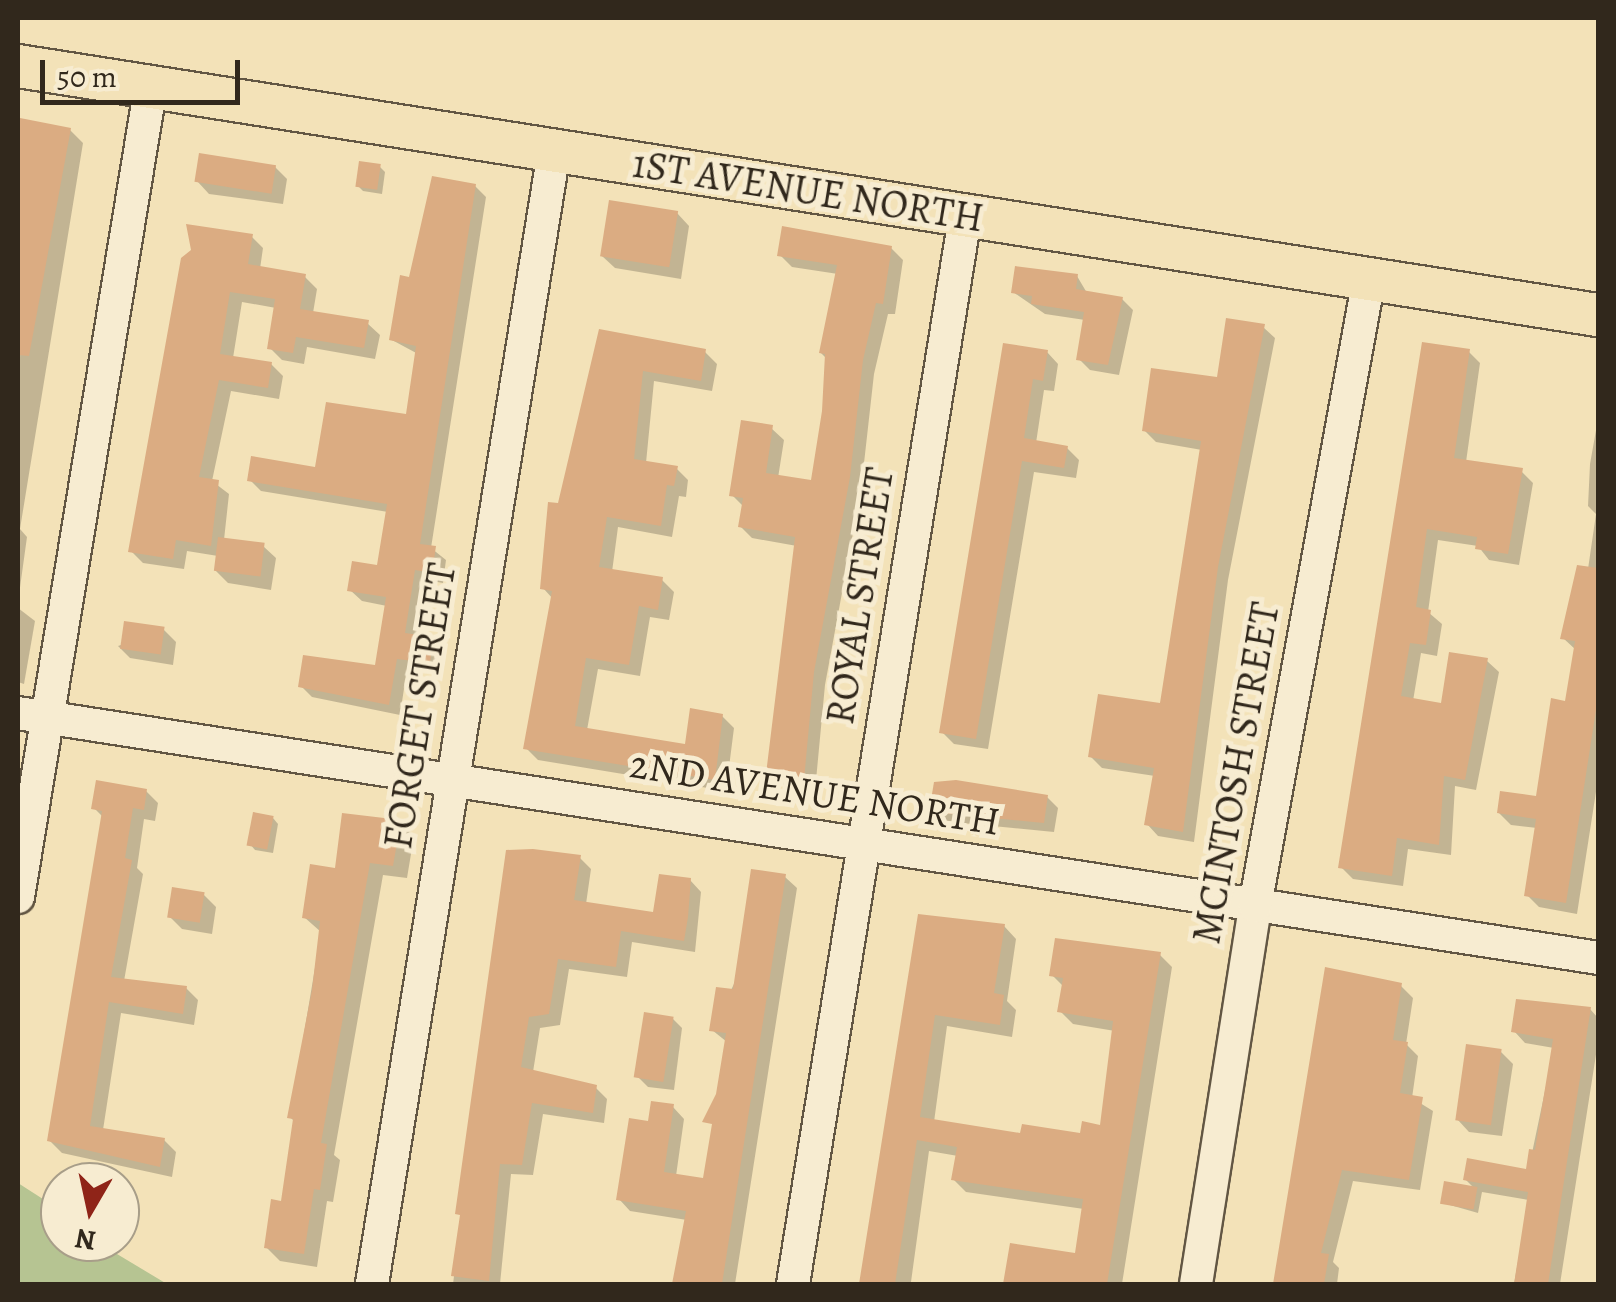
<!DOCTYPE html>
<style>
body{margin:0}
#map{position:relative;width:1616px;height:1302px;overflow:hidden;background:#f3e2b8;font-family:Alegreya,serif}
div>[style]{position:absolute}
.green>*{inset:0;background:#b6c492}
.shadow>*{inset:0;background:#0003}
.building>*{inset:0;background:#dbac82;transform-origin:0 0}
.roads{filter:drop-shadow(2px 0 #625643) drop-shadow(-2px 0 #625643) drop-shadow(0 2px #625643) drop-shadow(0 -2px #625643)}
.minor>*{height:32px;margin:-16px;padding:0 16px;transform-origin:16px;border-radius:16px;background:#f7ecd1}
.major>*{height:42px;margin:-21px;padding:0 21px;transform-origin:21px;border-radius:21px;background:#f3e2b8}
span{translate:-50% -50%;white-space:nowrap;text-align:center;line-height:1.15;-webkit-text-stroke:10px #f7ecd1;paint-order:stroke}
.street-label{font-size:40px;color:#31281c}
.frame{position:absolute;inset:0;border:20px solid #31281c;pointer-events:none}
.north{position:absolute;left:40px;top:1162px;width:100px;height:100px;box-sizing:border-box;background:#f7ecd1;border:2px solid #a89e89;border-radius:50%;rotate:189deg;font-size:28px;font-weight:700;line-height:40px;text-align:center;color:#31281c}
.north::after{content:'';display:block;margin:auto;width:35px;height:45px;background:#8f2418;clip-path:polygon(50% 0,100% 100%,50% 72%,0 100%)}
.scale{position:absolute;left:40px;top:60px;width:200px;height:45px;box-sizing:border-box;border:5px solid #31281c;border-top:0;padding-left:12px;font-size:30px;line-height:35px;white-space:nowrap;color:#31281c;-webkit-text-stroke:8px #f7ecd1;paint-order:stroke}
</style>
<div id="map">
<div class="green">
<i style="clip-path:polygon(18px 1183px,60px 1210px,60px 1242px,97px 1242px,167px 1284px,18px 1284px)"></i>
</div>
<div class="shadow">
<i style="clip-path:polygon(22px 121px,70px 130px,83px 143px,20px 529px,27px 537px,18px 602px)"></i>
<i style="clip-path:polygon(275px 167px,287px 179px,283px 204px,209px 194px,197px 181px)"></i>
<i style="clip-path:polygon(380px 167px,385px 172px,382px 194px,363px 191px,358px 186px)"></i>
<i style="clip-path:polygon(475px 186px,486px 197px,431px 548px,446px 560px,443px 583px,426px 580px,417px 637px,443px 651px,440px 673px,407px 669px,400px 715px,312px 697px,301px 686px,377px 668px,387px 606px,362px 601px,350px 590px,379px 568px,388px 512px,261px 491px,250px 480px,315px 469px,408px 417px,418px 354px,392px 340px,411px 280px)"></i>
<i style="clip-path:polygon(677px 213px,689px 226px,681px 279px,615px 268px,602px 256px)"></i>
<i style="clip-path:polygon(251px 236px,263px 248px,260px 269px,305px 277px,317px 289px,313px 313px,367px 323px,380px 335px,375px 359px,307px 347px,304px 364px,282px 360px,270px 348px,276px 308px,242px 302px,233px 358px,271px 364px,283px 376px,279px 399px,231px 391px,212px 481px,229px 494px,224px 540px,263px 546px,276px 558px,271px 590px,228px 583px,215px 570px,218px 556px,187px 551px,184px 569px,143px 563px,131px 551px,183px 259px)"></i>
<i style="clip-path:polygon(891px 248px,903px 260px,895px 314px,888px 314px,874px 374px,861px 490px,825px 685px,815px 791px,780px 785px,768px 773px,797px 546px,752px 538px,740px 526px,744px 507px,732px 495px,771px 428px,784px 440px,778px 478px,813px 483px,825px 411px,827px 359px,821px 353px,838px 274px,792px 267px,780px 255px)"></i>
<i style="clip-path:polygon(1077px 276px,1087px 293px,1122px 299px,1133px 310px,1119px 375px,1090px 370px,1079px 359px,1085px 320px,1045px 314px,1013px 292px)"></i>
<i style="clip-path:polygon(1263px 327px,1275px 338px,1228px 580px,1194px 842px,1158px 836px,1147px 824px,1155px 776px,1102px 768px,1090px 756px,1162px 706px,1202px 450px,1156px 442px,1144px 430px,1219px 380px)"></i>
<i style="clip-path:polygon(601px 332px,705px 352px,717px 364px,712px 391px,654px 381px,646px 463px,676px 468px,688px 480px,686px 497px,679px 496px,672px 537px,618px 527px,612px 572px,662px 580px,674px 592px,669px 620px,650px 617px,640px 676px,598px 669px,587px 730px,687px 747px,722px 716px,734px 728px,726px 791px,538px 760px,526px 748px,553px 599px,543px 588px)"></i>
<i style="clip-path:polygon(1005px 346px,1047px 352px,1058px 364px,1054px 391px,1044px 390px,1036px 443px,1067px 448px,1079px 460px,1076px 478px,1034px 472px,988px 749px,954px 744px,942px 732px)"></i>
<i style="clip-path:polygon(1469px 352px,1480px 363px,1466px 462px,1521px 471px,1533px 483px,1519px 565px,1489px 560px,1478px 546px,1438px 540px,1428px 612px,1442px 624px,1437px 656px,1421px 653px,1413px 701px,1443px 706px,1487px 661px,1499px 672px,1476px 790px,1455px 786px,1451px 855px,1408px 849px,1403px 886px,1353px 879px,1341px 867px)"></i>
<i style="clip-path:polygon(1598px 419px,1598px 779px,1577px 914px,1539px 907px,1527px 895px,1537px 828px,1511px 825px,1499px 813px,1538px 799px,1567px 703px,1576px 650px,1563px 638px,1588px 569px,1596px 514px,1588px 506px,1590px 464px)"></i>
<i style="clip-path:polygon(18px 608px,35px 621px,24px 684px,18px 682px)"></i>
<i style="clip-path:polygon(164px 630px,176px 642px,173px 665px,130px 658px,118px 646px)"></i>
<i style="clip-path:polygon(146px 791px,158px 803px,155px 821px,144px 819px,137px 868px,143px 874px,124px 981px,186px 988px,198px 1000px,194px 1025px,121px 1013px,103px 1130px,164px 1140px,176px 1152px,172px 1177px,62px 1153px,50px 1141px,103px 817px,94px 808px)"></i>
<i style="clip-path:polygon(1047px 797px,1058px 808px,1054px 832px,942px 821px,932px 811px)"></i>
<i style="clip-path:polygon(273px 818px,278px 824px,273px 853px,255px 850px,250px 844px)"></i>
<i style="clip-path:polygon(400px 823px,414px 836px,407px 878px,383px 875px,334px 1155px,340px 1160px,333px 1202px,327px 1201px,317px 1267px,280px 1261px,266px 1247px,283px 1203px,295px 1122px,290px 1117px,321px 932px,304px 917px,337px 871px)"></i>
<i style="clip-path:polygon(508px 852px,580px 858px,591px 869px,586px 904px,655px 915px,690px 880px,701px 892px,695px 952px,632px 942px,627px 977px,569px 969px,560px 1025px,540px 1028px,533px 1072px,595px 1087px,607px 1099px,604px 1123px,543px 1114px,533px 1175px,511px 1174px,500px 1284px,453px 1284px)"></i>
<i style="clip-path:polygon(785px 877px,797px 888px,735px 1284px,675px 1284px,687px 1220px,630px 1211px,619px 1199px,650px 1124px,673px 1107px,684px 1119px,676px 1176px,705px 1181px,727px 1042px,712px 1030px)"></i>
<i style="clip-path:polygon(204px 895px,216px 907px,212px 934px,182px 929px,170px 917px)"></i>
<i style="clip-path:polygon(920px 917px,1004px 926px,1016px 939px,1007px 1001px,1016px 1010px,1012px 1037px,947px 1026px,934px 1122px,1022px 1136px,1082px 1136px,1102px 1128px,1115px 1031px,1073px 1024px,1060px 1011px,1064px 987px,1052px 975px,1159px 954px,1172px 967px,1122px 1284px,1006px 1284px,1012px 1246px,1077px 1256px,1084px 1209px,966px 1192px,954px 1180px,958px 1156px,929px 1151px,911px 1282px,926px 1284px,862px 1284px)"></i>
<i style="clip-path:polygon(1327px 970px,1401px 986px,1413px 998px,1406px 1044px,1418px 1056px,1412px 1098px,1433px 1111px,1420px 1190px,1353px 1181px,1333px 1262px,1339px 1268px,1337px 1284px,1275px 1284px)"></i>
<i style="clip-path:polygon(1590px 1009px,1598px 1018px,1598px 1042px,1560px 1284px,1514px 1284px,1529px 1200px,1482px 1192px,1478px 1213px,1443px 1203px,1475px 1189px,1465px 1179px,1528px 1172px,1554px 1048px,1525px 1043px,1514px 1031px)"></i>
<i style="clip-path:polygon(673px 1019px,682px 1028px,674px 1090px,648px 1087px,638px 1077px)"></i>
<i style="clip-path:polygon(1501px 1052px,1513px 1064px,1502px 1136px,1469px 1132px,1457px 1119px)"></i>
</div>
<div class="building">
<i style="clip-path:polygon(20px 118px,71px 128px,29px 356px,18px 355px)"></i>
<i style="left:199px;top:153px;width:78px;height:29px;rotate:9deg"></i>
<i style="left:359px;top:161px;width:22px;height:26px;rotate:8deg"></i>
<i style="clip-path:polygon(432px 176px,476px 184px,420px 544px,436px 546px,432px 573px,415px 570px,405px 633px,433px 637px,430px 663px,397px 659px,389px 705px,298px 687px,303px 655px,375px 665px,386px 597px,347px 591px,352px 561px,377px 565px,387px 504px,247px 481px,251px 456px,315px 467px,326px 402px,406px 414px,416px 346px,389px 340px,400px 275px,409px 277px)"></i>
<i style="left:609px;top:200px;width:70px;height:57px;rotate:9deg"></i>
<i style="clip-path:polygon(186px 224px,253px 234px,248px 264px,306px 274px,300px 309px,369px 320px,364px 348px,296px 337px,293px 353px,267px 349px,275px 299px,230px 292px,220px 354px,272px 362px,268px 388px,219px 380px,199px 477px,219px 480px,211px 546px,176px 540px,173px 559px,128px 552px,181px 258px,191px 250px)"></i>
<i style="clip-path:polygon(782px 226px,892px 246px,883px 304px,876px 303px,863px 360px,850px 477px,814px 672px,804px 780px,766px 774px,795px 537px,738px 527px,743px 498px,729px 496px,741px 420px,773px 425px,766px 473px,811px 480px,822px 411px,825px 354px,819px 353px,837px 265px,777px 256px)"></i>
<i style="clip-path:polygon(1015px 266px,1078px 274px,1076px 289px,1123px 297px,1108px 365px,1076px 360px,1084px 312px,1031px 304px,1032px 296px,1011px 293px)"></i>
<i style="clip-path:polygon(1226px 318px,1265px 324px,1218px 567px,1183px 832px,1144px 825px,1154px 768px,1088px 757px,1098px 694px,1160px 703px,1201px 441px,1142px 431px,1151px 368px,1217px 377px)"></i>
<i style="clip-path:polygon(599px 329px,706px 349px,701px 381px,643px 371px,634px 459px,678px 466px,674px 486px,667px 485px,661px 526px,607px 517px,599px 567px,663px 577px,658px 610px,639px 606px,629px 665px,586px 658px,575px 726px,685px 744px,690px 708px,723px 714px,715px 780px,523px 749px,552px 591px,540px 589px,548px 502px,558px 503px)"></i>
<i style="clip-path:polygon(1422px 342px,1470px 349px,1454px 458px,1523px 468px,1508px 554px,1475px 549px,1477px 537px,1427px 529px,1416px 607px,1431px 610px,1426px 645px,1410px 643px,1401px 696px,1441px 703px,1449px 652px,1488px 658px,1465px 780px,1444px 776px,1439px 845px,1397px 838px,1392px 876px,1338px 868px)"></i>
<i style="clip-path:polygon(1003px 343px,1048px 350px,1043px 381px,1033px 379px,1024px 438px,1068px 446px,1064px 468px,1022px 461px,976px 739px,939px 733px)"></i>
<i style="left:218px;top:537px;width:47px;height:34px;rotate:7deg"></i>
<i style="clip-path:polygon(1577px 565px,1598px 568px,1598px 697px,1566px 903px,1524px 896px,1536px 819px,1497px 813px,1500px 791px,1536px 796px,1551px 698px,1565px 701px,1575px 641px,1560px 639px)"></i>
<i style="left:124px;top:621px;width:41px;height:28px;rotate:8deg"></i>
<i style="clip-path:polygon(96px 780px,147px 789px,144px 810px,133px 808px,125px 858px,132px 860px,111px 977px,187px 986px,183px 1014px,109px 1002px,90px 1126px,165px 1138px,160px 1167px,47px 1141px,102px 811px,91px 809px)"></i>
<i style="clip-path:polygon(956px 780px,1048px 795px,1044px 823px,929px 812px,934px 782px)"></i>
<i style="left:253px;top:812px;width:21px;height:34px;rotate:11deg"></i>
<i style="clip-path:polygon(342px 813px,401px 820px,393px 866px,370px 863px,321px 1143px,327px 1144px,320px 1190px,314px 1189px,304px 1254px,264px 1248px,271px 1199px,281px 1201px,293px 1119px,287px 1118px,312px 990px,320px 921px,302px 918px,310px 864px,335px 868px)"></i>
<i style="clip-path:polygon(533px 849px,581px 855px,574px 900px,653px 912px,659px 874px,691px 878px,688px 917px,684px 941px,621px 931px,616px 967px,558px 959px,549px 1014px,529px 1017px,521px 1067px,597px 1085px,593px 1113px,532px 1103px,522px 1165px,500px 1164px,489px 1281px,451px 1276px,460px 1215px,455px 1214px,506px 850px)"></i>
<i style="clip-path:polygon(751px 869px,786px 874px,722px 1284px,672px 1284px,686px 1211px,616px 1200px,629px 1118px,648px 1121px,651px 1101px,674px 1104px,664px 1172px,703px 1178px,712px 1124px,702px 1122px,716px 1094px,726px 1033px,709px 1031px,716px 987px,733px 989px)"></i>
<i style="left:172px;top:887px;width:33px;height:31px;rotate:9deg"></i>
<i style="clip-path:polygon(918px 914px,1005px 924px,994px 993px,1004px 995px,1000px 1025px,935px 1015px,920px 1117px,1020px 1133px,1022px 1124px,1080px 1133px,1082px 1121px,1100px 1125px,1113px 1021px,1057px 1012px,1063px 978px,1049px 976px,1055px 938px,1161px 952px,1107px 1284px,1003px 1284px,1010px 1243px,1075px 1253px,1083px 1199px,951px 1180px,957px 1147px,917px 1140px,895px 1284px,859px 1284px)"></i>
<i style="clip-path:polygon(1325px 967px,1402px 983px,1393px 1040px,1408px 1042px,1400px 1093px,1423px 1097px,1409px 1180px,1342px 1170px,1321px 1253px,1329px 1254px,1324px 1284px,1273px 1284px)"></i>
<i style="clip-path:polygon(1516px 999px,1591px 1007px,1548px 1284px,1514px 1284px,1528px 1192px,1463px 1180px,1467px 1158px,1526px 1169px,1529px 1149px,1535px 1150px,1553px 1039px,1511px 1032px)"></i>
<i style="left:644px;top:1012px;width:30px;height:66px;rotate:9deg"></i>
<i style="left:1466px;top:1044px;width:36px;height:77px;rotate:8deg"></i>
<i style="left:1444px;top:1181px;width:34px;height:23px;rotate:10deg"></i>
</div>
<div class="roads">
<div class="minor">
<i style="left:18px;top:713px;width:1599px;rotate:8.81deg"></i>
<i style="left:18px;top:897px;width:823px;rotate:-80.7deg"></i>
<i style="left:372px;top:1284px;width:1148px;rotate:-80.87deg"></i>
<i style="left:793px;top:1284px;width:1081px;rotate:-80.84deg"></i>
<i style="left:1196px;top:1284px;width:383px;rotate:-81.1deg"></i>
<i style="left:1255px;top:906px;width:637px;rotate:-79.7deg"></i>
</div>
<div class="major">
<i style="left:18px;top:66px;width:1600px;rotate:8.96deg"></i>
</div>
</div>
<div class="street-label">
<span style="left:808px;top:191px;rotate:9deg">1ST AVENUE NORTH</span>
<span style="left:860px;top:596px;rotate:-81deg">ROYAL STREET</span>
<span style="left:420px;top:706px;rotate:-81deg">FORGET STREET</span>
<span style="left:1236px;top:773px;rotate:-80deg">MCINTOSH STREET</span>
<span style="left:815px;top:793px;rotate:9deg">2ND AVENUE NORTH</span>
</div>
<div class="frame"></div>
<div class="north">N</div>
<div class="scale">50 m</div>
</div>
